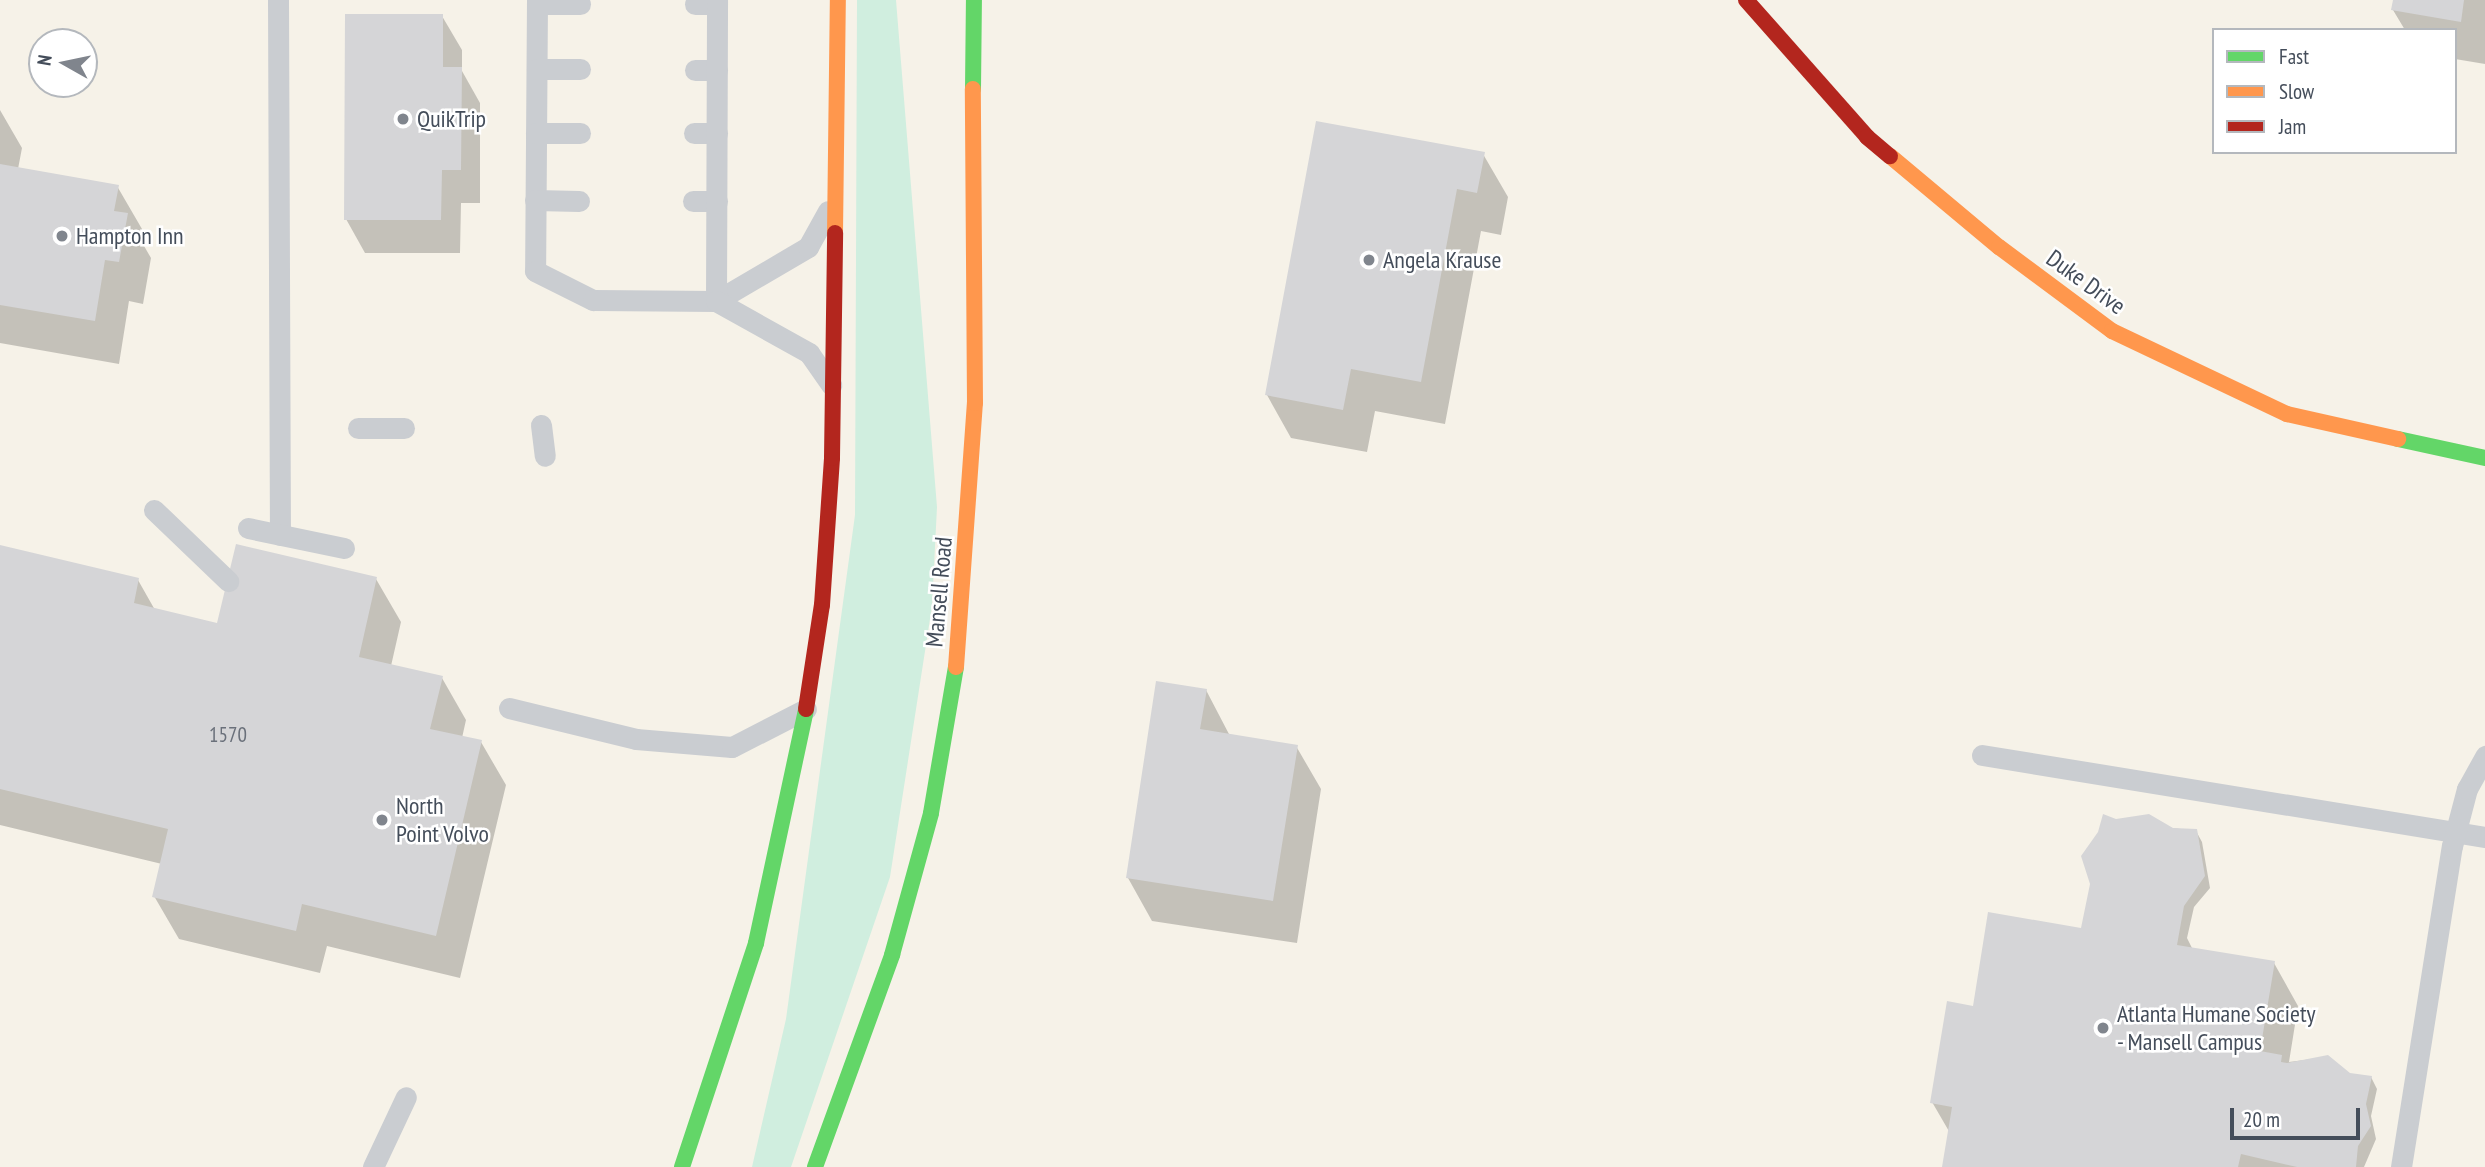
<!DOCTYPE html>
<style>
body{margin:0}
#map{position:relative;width:2485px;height:1167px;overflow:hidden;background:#eeeded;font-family:"PT Sans Narrow",sans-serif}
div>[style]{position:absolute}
.commercial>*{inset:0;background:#f6f2e8}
.green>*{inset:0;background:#d0eedf}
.shadow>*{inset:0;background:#0003}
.building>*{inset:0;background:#d5d5d7}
.lane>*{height:21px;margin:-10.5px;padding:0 10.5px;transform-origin:10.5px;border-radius:10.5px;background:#cacdd1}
.fast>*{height:16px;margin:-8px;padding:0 8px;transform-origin:8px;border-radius:8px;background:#63d668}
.slow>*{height:16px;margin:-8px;padding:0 8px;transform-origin:8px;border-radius:8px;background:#ff974d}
.jam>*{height:16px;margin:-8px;padding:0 8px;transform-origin:8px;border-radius:8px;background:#b3261e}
.dots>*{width:19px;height:19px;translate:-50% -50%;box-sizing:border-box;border:4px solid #fff;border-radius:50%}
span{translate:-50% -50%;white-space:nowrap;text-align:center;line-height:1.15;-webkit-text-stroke:5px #fff;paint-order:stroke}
.number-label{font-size:21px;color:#6a707a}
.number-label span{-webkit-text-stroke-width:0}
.poi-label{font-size:24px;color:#444d5a}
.left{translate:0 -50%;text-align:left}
.street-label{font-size:24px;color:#444d5a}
.legend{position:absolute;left:2212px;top:28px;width:245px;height:126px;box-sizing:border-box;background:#fff;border:2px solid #b4b8bd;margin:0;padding:9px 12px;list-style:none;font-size:21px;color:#444d5a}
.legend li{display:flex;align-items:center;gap:14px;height:35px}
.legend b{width:35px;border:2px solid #b4b8bd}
.north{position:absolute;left:28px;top:28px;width:70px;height:70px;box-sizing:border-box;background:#fff;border:2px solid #b4b8bd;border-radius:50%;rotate:279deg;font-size:19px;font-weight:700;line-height:28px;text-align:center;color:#444d5a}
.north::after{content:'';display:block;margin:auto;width:24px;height:32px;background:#80858d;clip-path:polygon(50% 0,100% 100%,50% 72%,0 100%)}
.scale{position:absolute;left:2230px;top:1108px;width:130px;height:32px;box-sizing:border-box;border:4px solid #444d5a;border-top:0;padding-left:9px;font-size:21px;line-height:24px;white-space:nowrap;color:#444d5a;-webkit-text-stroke:5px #fff;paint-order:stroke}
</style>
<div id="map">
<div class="commercial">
<i style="clip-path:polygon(evenodd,0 0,2485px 0,2485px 1167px,0 1167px,0 0,2214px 30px,2455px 30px,2455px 152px,2214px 152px,2214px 30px,0 0,42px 42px,84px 42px,84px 84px,42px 84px,42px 42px)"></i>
</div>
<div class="green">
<i style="clip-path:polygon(857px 0,896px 0,937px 507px,932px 606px,890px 877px,791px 1167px,752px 1167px,786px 1019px,855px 515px)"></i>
</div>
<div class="shadow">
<i style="clip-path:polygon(2395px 0,2485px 0,2485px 64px,2455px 59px,2455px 30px,2405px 30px,2393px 10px)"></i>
<i style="clip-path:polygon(442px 16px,462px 50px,462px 71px,480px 103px,480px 203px,461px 203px,460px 253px,365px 253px,346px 219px)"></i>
<i style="clip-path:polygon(0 110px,22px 148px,18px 169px,117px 186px,142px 229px,140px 239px,151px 258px,143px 304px,129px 301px,119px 364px,0 343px)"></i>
<i style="clip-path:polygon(1483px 154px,1508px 197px,1501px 235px,1481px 231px,1445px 424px,1375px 411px,1367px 452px,1291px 438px,1267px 395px)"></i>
<i style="clip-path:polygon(0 547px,138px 580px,155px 610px,219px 625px,376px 579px,401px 622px,391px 666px,442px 678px,466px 720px,462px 738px,481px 742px,506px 785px,460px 978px,327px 946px,320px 973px,179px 939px,154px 896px,162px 864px,0 825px)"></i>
<i style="clip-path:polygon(1206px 690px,1230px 736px,1296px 746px,1321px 789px,1297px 943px,1152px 921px,1128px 878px)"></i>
<i style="clip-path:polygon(2116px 821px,2196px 831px,2202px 842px,2210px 888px,2194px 907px,2187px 938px,2193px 950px,2274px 963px,2298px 1006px,2289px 1062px,2328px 1057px,2349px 1074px,2371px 1077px,2377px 1089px,2371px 1116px,2376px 1139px,2364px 1167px,1944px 1167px,1950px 1133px,1932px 1102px,1974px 1008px,2083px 930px)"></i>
</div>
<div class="building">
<i style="clip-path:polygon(2393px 0,2464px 0,2461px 22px,2391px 10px)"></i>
<i style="clip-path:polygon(345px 14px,443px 14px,443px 67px,462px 67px,461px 170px,442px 170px,441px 220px,344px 220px)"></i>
<i style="clip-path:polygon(1316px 121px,1485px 152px,1477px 193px,1457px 189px,1421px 382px,1351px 369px,1343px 410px,1265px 395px)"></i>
<i style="clip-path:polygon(0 164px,119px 185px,114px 211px,128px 213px,119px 262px,105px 260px,95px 321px,0 305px)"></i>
<i style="clip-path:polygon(236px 544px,377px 577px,359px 657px,443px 676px,430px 729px,482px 740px,436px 936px,302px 904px,296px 931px,152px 897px,168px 829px,0 789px,0 545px,139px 578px,134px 603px,217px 623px)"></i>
<i style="clip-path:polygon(1156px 681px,1207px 689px,1200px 729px,1298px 745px,1273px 901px,1126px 878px)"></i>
<i style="clip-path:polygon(2103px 814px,2116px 819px,2149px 814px,2173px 828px,2197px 829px,2205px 876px,2184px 906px,2177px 945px,2275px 961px,2260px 1051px,2282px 1055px,2281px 1062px,2287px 1063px,2328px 1055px,2350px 1073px,2372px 1076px,2366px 1104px,2371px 1126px,2358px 1146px,2356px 1167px,2297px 1167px,2241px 1154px,2238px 1167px,1942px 1167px,1952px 1107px,1930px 1103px,1947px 1001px,1973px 1006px,1988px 912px,2081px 928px,2090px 884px,2081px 856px,2098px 832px)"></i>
</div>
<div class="lane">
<i style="left:278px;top:0;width:535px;rotate:89.79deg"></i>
<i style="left:537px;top:0;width:271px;rotate:90.4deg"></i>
<i style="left:535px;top:271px;width:65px;rotate:26.6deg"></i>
<i style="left:593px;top:300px;width:123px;rotate:0.5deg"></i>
<i style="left:716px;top:301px;width:107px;rotate:-30.4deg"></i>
<i style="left:808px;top:247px;width:41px;rotate:-60.9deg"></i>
<i style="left:537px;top:4px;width:43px"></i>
<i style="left:695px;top:4px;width:22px"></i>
<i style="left:537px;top:69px;width:43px"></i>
<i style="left:695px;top:70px;width:22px"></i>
<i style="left:536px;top:133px;width:44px"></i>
<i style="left:694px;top:133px;width:23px"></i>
<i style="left:535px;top:200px;width:44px;rotate:1.3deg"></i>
<i style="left:693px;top:201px;width:24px"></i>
<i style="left:716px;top:301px;width:301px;rotate:-89.8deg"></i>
<i style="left:716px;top:301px;width:107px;rotate:29.2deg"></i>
<i style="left:809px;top:353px;width:39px;rotate:55deg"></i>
<i style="left:541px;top:425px;width:31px;rotate:83deg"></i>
<i style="left:358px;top:428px;width:46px"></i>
<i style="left:154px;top:510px;width:103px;rotate:43.8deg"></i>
<i style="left:248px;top:528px;width:98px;rotate:11.8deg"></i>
<i style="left:509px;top:708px;width:131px;rotate:13.7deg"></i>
<i style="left:636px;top:739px;width:96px;rotate:4.8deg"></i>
<i style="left:732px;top:747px;width:83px;rotate:-27.2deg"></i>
<i style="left:1982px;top:755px;width:510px;rotate:9.26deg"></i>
<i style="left:373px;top:1167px;width:77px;rotate:-64.8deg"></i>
<i style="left:2401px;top:1167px;width:325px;rotate:-81deg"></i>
<i style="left:2452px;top:846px;width:59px;rotate:-75.3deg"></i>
<i style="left:2467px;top:789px;width:38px;rotate:-61deg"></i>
</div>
<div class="fast">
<i style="left:973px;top:89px;width:89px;rotate:-89.4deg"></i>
<i style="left:2398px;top:439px;width:89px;rotate:12.3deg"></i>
<i style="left:682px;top:1167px;width:236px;rotate:-71.7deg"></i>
<i style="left:756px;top:943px;width:239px;rotate:-77.9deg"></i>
<i style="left:815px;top:1167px;width:226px;rotate:-70deg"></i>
<i style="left:892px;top:955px;width:147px;rotate:-74.6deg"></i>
<i style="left:931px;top:813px;width:148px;rotate:-80.3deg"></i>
</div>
<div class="slow">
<i style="left:1890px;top:156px;width:142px;rotate:39.9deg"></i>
<i style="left:1999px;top:247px;width:141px;rotate:36.6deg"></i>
<i style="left:2112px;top:331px;width:194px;rotate:25.4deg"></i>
<i style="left:2287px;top:414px;width:114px;rotate:12.7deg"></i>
<i style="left:835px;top:233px;width:233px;rotate:-89.3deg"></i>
<i style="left:956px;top:667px;width:265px;rotate:-85.9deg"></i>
<i style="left:975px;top:403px;width:314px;rotate:-90.4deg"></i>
</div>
<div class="jam">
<i style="left:1746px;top:0;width:183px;rotate:48.5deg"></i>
<i style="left:1867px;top:137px;width:30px;rotate:40deg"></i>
<i style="left:806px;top:709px;width:105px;rotate:-81.3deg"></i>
<i style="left:822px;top:605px;width:147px;rotate:-86.1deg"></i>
<i style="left:832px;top:458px;width:225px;rotate:-89.2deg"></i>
</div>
<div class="dots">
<i style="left:403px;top:119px;background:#80858d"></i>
<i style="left:62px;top:236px;background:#80858d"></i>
<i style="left:1369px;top:260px;background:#80858d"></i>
<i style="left:382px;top:820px;background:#80858d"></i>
<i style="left:2103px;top:1028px;background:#80858d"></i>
</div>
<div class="number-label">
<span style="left:228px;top:735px">1570</span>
</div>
<div class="poi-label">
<span class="left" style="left:417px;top:119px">QuikTrip</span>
<span class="left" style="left:76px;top:236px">Hampton Inn</span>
<span class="left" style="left:1383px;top:260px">Angela Krause</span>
<span class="left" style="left:396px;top:820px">North<br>Point Volvo</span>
<span class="left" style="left:2117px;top:1028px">Atlanta Humane Society<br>- Mansell Campus</span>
</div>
<div class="street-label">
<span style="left:2086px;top:282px;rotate:36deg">Duke Drive</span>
<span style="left:939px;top:592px;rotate:-85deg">Mansell Road</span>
</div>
<ul class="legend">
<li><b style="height:9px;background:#63d668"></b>Fast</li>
<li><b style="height:9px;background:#ff974d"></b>Slow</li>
<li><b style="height:9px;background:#b3261e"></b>Jam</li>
</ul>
<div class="north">N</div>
<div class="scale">20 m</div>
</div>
